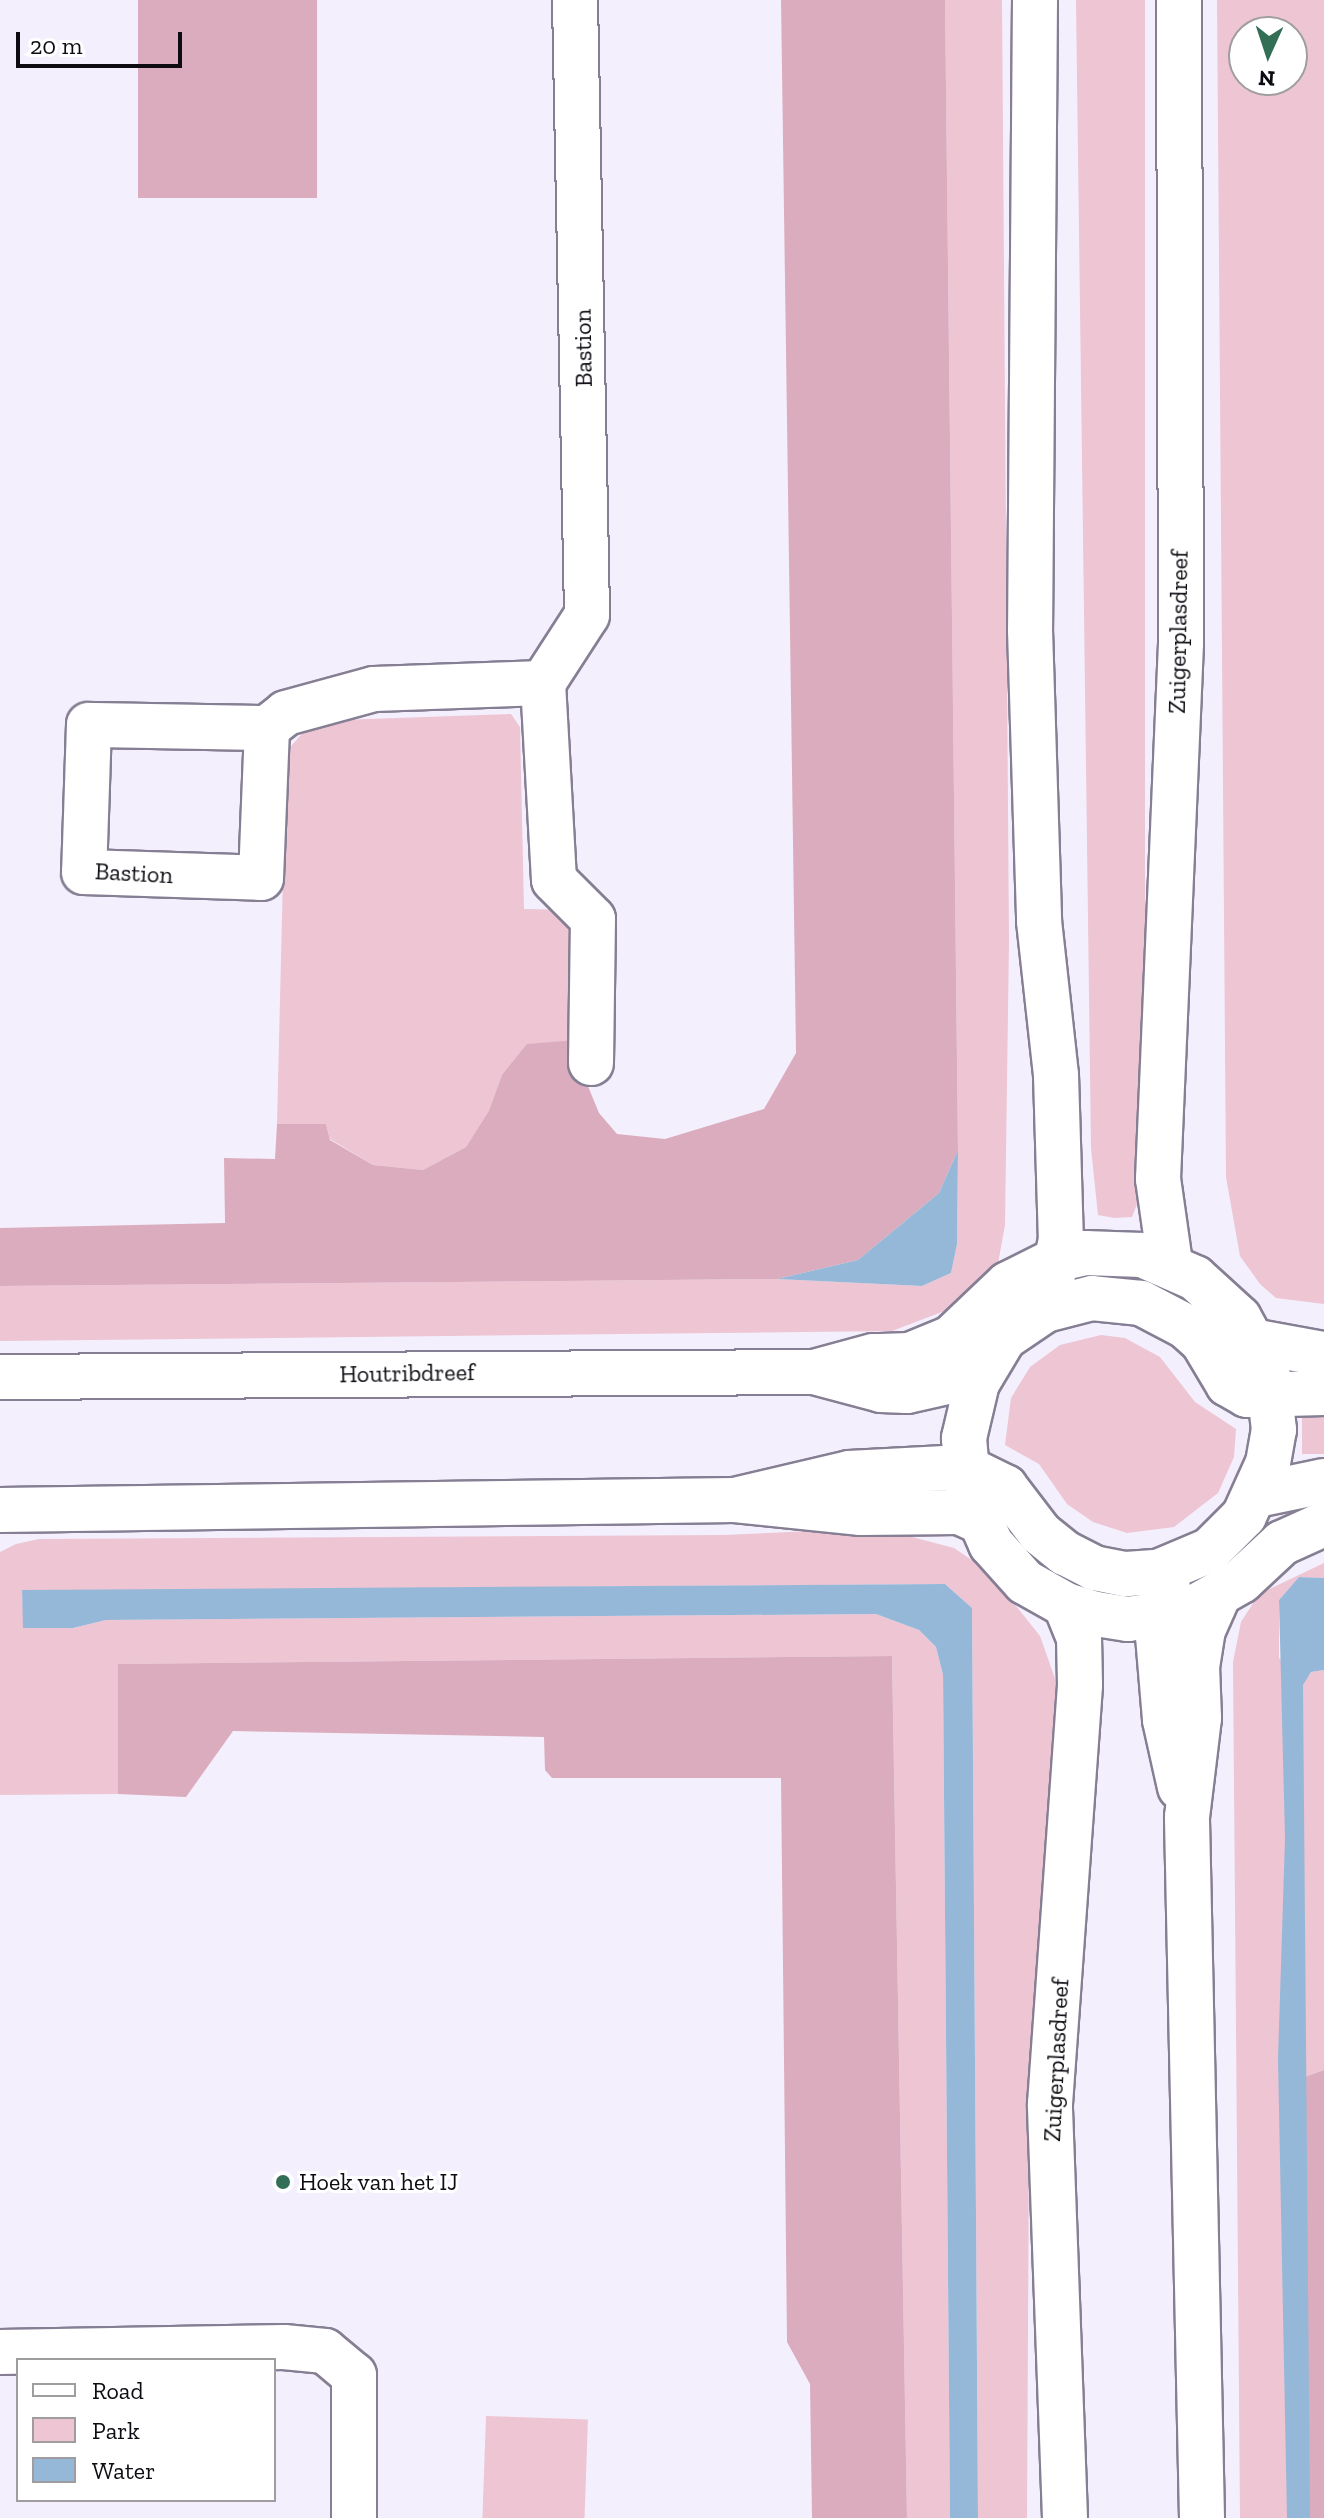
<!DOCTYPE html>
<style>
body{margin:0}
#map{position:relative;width:1324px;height:2518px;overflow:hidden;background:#f4effd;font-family:"Zilla Slab",serif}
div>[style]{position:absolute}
.green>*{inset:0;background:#edc5d3;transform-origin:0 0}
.forest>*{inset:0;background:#dbacbd;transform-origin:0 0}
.water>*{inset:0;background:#96b8d8}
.roads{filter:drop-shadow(2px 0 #867f94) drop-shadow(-2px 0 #867f94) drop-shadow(0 2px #867f94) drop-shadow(0 -2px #867f94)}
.street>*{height:44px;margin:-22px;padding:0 22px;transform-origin:22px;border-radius:22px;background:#fff}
.secondary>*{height:44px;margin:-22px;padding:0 22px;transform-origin:22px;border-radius:22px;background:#fff}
.dots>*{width:22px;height:22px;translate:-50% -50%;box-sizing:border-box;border:4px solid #fff;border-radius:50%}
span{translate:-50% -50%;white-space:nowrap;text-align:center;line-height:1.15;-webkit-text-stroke:6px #fff;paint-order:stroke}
.street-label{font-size:24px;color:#0e0b12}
.poi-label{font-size:24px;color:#0e0b12}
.left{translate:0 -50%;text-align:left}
.legend{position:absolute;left:16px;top:2358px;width:260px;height:144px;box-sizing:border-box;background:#fff;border:2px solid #9f9da0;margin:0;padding:10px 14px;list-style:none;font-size:24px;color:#0e0b12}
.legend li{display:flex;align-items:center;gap:16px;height:40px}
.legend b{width:40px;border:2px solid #9f9da0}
.north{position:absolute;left:1228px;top:16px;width:80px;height:80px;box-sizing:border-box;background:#fff;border:2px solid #9f9da0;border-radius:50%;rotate:183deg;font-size:22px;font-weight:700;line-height:32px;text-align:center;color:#0e0b12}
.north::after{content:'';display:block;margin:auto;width:28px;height:36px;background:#336e57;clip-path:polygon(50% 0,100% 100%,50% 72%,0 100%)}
.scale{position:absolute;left:16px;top:32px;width:166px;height:36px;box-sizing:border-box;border:4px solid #0e0b12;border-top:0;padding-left:10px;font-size:24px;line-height:28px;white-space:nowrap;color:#0e0b12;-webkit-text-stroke:6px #fff;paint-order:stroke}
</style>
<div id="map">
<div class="green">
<i style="clip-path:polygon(945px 0,1002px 0,1009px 941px,1005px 1225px,997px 1269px,955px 1307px,892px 1331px,0 1341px,0 1286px,777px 1279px,922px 1286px,951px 1273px,957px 1243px,958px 1150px)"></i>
<i style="clip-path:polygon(1076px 0,1145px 0,1145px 1183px,1132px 1217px,1114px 1218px,1098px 1215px,1091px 1148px)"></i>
<i style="clip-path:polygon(evenodd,1217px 0,1324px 0,1324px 1304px,1276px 1298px,1260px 1284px,1240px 1256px,1226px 1177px,1217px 0,1244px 32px,1292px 32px,1292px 80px,1244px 80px,1244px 32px)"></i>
<i style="clip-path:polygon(511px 714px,520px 727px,524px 909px,577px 910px,577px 1040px,502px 1075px,490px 1111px,466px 1147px,423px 1170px,373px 1165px,330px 1139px,326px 1124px,277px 1124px,286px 752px,313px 721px)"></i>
<i style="clip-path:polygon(1101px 1335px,1125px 1338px,1160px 1357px,1195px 1402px,1236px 1429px,1234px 1457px,1218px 1493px,1174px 1527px,1127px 1533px,1093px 1522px,1067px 1504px,1039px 1464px,1005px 1445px,1011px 1398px,1030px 1367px,1060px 1345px)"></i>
<i style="left:1324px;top:1411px;width:43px;height:22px;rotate:90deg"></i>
<i style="clip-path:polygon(878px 1528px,954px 1548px,988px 1571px,1040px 1636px,1059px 1690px,1061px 1714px,1029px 2142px,1027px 2518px,978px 2518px,972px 1608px,945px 1584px,22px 1591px,24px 1628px,73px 1628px,106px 1620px,876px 1614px,919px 1630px,936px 1647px,943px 1675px,950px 2518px,907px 2518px,892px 1656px,118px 1664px,118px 1794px,0 1795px,0 1552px,16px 1544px,39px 1539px,724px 1535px)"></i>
<i style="clip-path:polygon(1324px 1563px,1324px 1578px,1299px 1577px,1279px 1600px,1279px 1658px,1303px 1684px,1311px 1672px,1324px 1670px,1324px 2070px,1299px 2079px,1306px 2518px,1240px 2518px,1233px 1662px,1241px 1622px,1259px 1594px)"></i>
<i style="left:486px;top:2416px;width:102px;height:102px;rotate:2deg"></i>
</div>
<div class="forest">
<i style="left:138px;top:0;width:179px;height:198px"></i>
<i style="clip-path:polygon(781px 0,945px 0,958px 1150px,939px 1193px,858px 1260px,777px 1279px,0 1286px,0 1228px,225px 1223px,224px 1158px,275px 1159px,277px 1124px,326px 1124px,330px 1140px,373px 1165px,423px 1170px,466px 1147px,489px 1111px,502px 1075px,527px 1044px,577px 1040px,576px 1057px,599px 1113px,617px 1134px,665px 1139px,764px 1109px,796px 1053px)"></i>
<i style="clip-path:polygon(892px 1656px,907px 2518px,812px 2518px,810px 2384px,787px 2342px,781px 1778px,552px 1778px,545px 1770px,544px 1737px,233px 1731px,186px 1797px,118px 1794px,118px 1664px)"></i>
<i style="clip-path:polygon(1324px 2070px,1324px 2518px,1306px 2518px,1299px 2079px)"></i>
</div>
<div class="water">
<i style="clip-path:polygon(958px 1150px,957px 1244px,951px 1273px,922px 1286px,777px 1279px,858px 1260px,939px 1193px)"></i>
<i style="clip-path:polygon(1299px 1577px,1324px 1578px,1324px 1670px,1311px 1672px,1303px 1685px,1310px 2518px,1287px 2518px,1278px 2059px,1285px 1838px,1279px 1600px)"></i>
<i style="clip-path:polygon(945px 1584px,972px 1608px,978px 2518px,950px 2518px,943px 1675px,936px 1647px,919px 1630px,876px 1614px,106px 1620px,73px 1628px,23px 1628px,22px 1590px)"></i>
</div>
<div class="roads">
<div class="street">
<i style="left:575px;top:0;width:615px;rotate:88.88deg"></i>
<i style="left:587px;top:615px;width:81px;rotate:122.9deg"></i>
<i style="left:543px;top:683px;width:197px;rotate:86.8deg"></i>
<i style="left:554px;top:880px;width:55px;rotate:45deg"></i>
<i style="left:593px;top:919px;width:144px;rotate:90.8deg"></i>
<i style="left:267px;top:728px;width:178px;rotate:-179deg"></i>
<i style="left:89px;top:725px;width:147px;rotate:91.9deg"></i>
<i style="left:84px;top:872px;width:177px;rotate:1.9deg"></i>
<i style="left:261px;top:878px;width:150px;rotate:-87.7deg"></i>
<i style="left:267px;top:728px;width:24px;rotate:-38deg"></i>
<i style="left:286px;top:713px;width:91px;rotate:-15.3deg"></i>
<i style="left:374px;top:689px;width:169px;rotate:-2deg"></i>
<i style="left:0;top:2352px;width:284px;rotate:-1deg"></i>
<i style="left:284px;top:2347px;width:41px;rotate:5.6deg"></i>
<i style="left:325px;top:2351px;width:38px;rotate:40deg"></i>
<i style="left:354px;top:2375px;width:143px;rotate:90deg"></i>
</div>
<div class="secondary">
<i style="left:1035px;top:0;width:630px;rotate:90.45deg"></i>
<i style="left:1030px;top:630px;width:291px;rotate:88.2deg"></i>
<i style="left:1039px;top:921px;width:155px;rotate:83.7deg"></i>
<i style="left:1056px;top:1075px;width:165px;rotate:88.3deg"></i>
<i style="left:1061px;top:1240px;width:72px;rotate:102.9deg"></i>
<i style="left:1170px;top:1263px;width:85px;rotate:-98.1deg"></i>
<i style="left:1158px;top:1179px;width:536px;rotate:-87.54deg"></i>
<i style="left:1181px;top:643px;width:643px;rotate:-90.18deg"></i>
<i style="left:1257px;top:1342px;width:68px;rotate:10.2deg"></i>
<i style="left:0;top:1377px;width:814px;rotate:-0.35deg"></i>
<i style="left:814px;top:1372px;width:69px;rotate:15deg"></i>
<i style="left:881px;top:1390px;width:26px;rotate:2deg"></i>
<i style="left:907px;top:1391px;width:50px;rotate:-12.7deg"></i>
<i style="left:956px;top:1380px;width:40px;rotate:-34deg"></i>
<i style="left:1324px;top:1393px;width:77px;rotate:178.5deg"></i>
<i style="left:1247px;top:1395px;width:22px;rotate:-150deg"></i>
<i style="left:1228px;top:1384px;width:49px;rotate:-120.8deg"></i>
<i style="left:1203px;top:1342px;width:24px;rotate:-138deg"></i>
<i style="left:1185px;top:1326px;width:50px;rotate:-152.4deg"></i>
<i style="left:1141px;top:1303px;width:49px;rotate:-174.2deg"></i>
<i style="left:1092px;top:1298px;width:49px;rotate:165.7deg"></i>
<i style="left:1045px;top:1310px;width:50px;rotate:145.7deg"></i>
<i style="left:1004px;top:1338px;width:52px;rotate:121deg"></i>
<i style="left:977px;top:1383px;width:57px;rotate:103.3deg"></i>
<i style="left:964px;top:1438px;width:56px;rotate:84.9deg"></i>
<i style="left:969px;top:1494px;width:55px;rotate:66.3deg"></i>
<i style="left:991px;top:1544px;width:51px;rotate:48.2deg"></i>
<i style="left:1025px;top:1582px;width:47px;rotate:29.3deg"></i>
<i style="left:1066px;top:1605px;width:31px;rotate:17deg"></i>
<i style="left:1096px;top:1614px;width:32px;rotate:9deg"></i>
<i style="left:1128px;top:1619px;width:63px;rotate:-8.3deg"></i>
<i style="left:1190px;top:1610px;width:59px;rotate:-29.6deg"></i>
<i style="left:1241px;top:1581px;width:56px;rotate:-42.8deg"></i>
<i style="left:1282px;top:1543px;width:46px;rotate:-24.3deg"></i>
<i style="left:1257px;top:1495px;width:68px;rotate:-11.8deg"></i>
<i style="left:735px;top:1500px;width:117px;rotate:-13.3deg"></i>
<i style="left:849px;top:1473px;width:115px;rotate:-3deg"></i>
<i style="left:964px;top:1467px;width:46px;rotate:26deg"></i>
<i style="left:1005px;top:1487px;width:58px;rotate:52.7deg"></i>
<i style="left:1040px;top:1533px;width:32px;rotate:39deg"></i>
<i style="left:1065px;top:1553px;width:33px;rotate:27deg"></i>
<i style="left:1094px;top:1568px;width:33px;rotate:11deg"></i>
<i style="left:1126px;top:1574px;width:32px;rotate:-4deg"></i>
<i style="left:1158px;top:1572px;width:56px;rotate:-22.9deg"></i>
<i style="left:1210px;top:1550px;width:48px;rotate:-45deg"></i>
<i style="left:1244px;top:1516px;width:58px;rotate:-65.6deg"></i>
<i style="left:1268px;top:1463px;width:34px;rotate:-80deg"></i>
<i style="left:1274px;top:1430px;width:61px;rotate:-96.5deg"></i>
<i style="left:1267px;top:1369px;width:58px;rotate:-118.8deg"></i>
<i style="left:1239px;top:1318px;width:59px;rotate:-137.7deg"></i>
<i style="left:1195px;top:1278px;width:58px;rotate:-156.5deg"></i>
<i style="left:1142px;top:1255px;width:57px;rotate:-178deg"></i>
<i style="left:1085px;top:1253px;width:28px;rotate:167deg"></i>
<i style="left:1058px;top:1259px;width:56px;rotate:153.4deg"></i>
<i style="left:1008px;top:1284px;width:79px;rotate:136.5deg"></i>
<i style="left:951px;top:1338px;width:44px;rotate:157.5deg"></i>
<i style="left:910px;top:1355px;width:37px;rotate:178deg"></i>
<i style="left:873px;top:1356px;width:61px;rotate:164.8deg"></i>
<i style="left:0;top:1510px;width:735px;rotate:-0.78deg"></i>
<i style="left:735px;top:1500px;width:127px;rotate:5.9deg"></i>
<i style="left:861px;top:1513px;width:98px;rotate:-0.6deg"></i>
<i style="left:959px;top:1512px;width:22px;rotate:24deg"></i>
<i style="left:1168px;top:1588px;width:49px;rotate:101.8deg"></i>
<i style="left:1158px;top:1636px;width:84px;rotate:85.2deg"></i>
<i style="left:1165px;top:1720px;width:69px;rotate:77.4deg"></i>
<i style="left:1065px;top:2518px;width:414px;rotate:-92.1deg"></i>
<i style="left:1050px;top:2104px;width:420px;rotate:-85.9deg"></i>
<i style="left:1080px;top:1685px;width:47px;rotate:-91.2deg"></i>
<i style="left:1079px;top:1638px;width:35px;rotate:-112deg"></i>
<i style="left:1202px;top:2518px;width:701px;rotate:-91.23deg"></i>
<i style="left:1187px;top:1817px;width:100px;rotate:-83.1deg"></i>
<i style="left:1199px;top:1718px;width:51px;rotate:-92.2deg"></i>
<i style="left:1197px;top:1667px;width:37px;rotate:-81deg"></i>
<i style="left:1203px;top:1630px;width:37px;rotate:-66deg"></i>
</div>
</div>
<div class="dots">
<i style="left:283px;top:2182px;background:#336e57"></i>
</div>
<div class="street-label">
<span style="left:583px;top:348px;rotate:-91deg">Bastion</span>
<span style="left:1178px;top:632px;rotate:-89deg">Zuigerplasdreef</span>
<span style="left:134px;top:873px;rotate:3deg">Bastion</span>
<span style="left:407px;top:1373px;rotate:-1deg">Houtribdreef</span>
<span style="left:1056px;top:2060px;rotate:-87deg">Zuigerplasdreef</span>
</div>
<div class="poi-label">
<span class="left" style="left:299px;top:2182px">Hoek van het IJ</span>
</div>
<ul class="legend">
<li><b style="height:10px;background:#fff"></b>Road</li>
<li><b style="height:22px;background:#edc5d3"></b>Park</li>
<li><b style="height:22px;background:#96b8d8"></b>Water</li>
</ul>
<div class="north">N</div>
<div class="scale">20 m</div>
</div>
